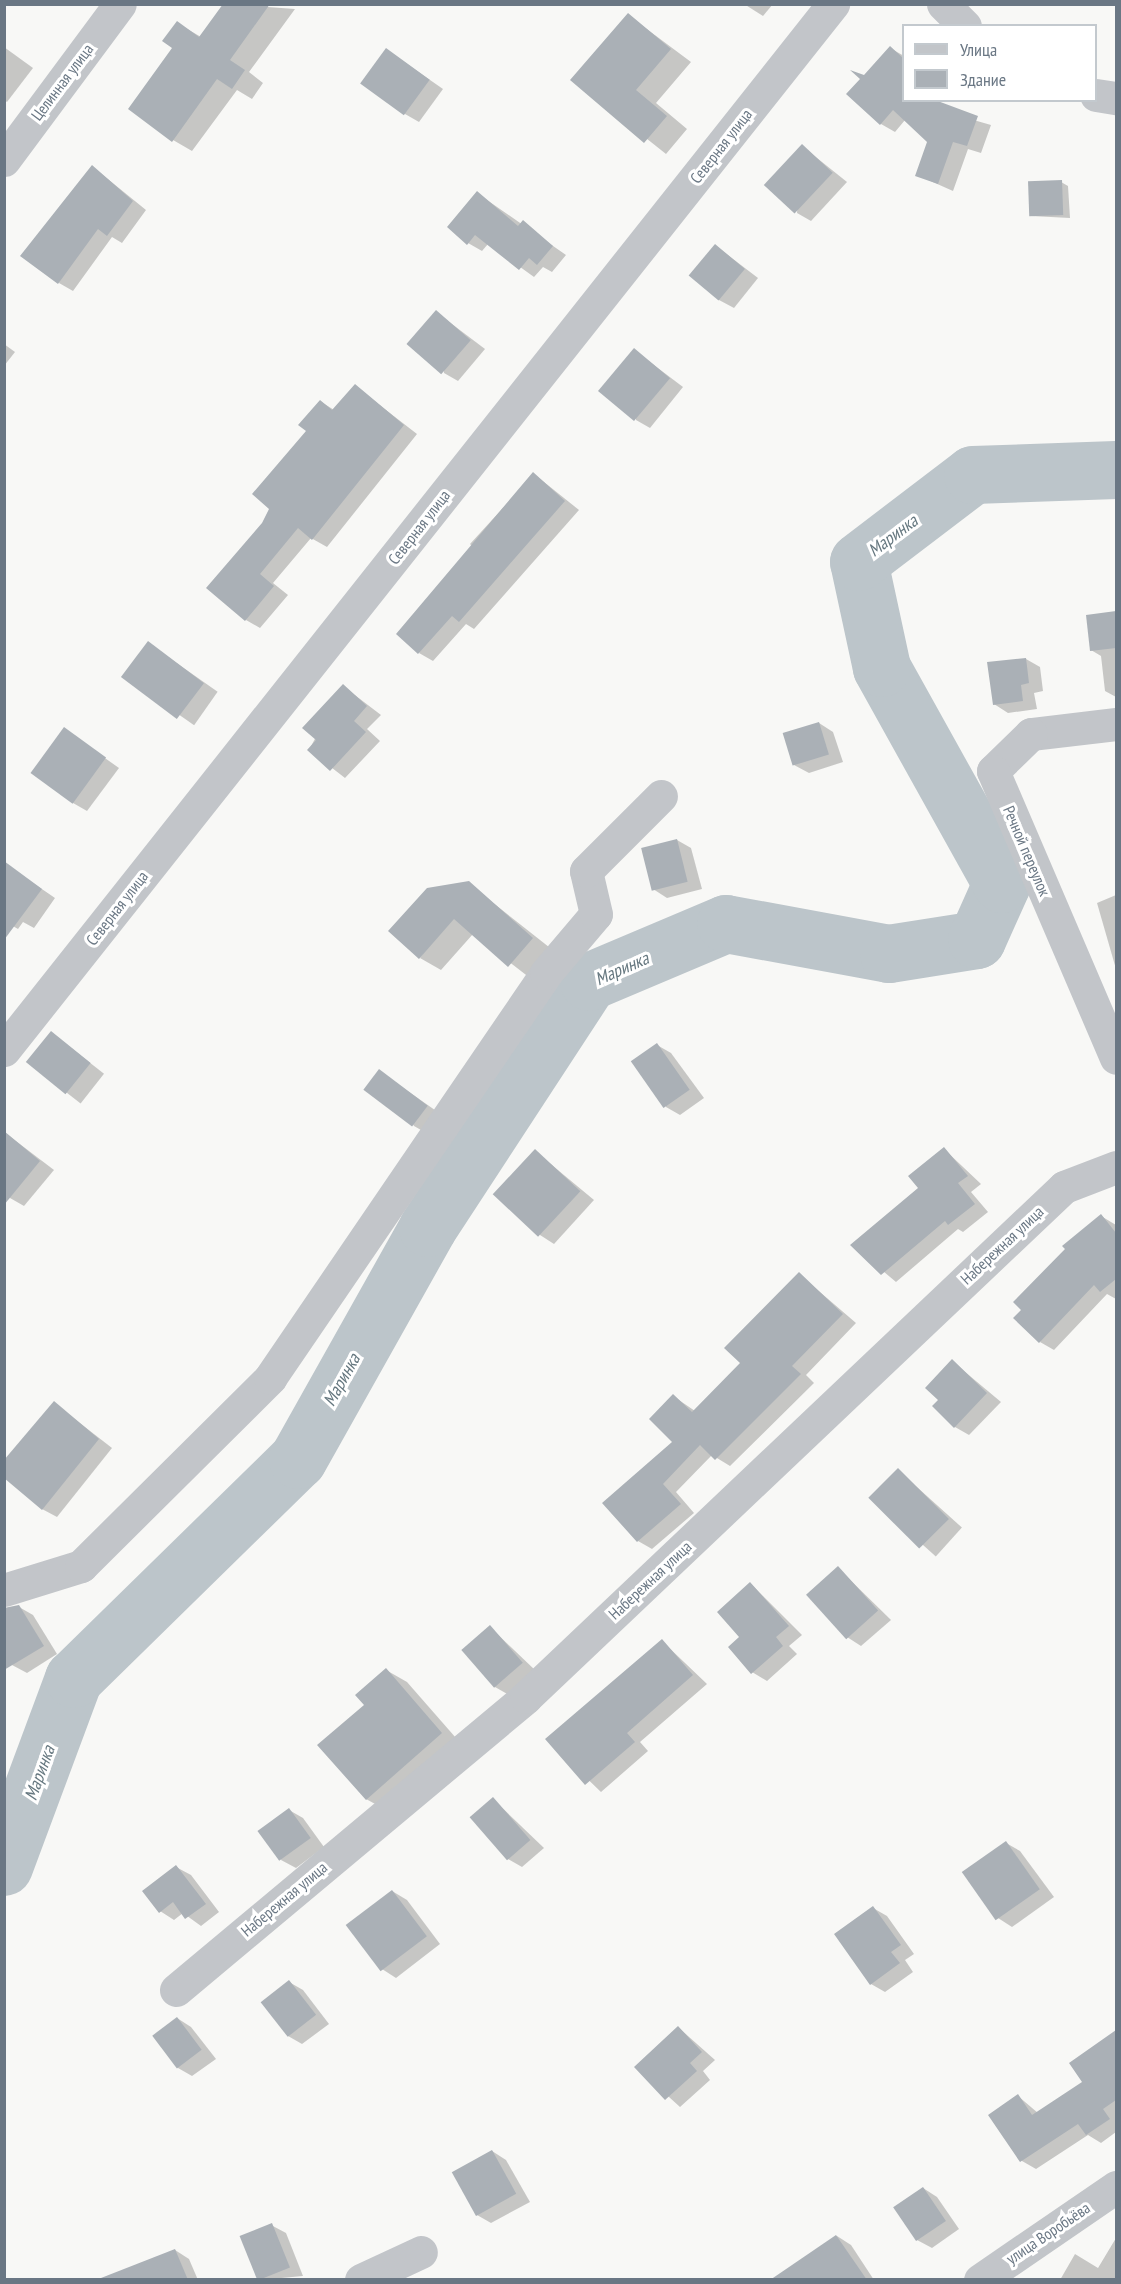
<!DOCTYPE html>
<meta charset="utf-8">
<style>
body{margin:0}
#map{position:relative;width:1121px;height:2284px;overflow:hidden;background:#f8f8f6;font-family:"PT Sans Narrow",sans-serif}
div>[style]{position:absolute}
.shadow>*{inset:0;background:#0003;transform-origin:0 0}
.river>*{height:58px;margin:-29px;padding:0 29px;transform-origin:29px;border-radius:29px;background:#bcc5ca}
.building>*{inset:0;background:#aab0b6;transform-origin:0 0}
.street>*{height:33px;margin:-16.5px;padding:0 16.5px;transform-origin:16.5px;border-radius:16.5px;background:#c2c5c9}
span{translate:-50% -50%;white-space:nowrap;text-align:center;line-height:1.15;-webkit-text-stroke:6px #fff;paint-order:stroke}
.street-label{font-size:16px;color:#6a7784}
.water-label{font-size:18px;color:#65777f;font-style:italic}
.frame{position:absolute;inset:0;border:6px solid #6a7784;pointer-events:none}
.legend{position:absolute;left:902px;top:24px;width:195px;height:78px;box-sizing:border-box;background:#fff;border:2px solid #c3c9ce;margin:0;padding:8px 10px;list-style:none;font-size:18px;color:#6a7784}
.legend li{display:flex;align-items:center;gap:12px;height:30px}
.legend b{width:30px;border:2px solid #c3c9ce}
</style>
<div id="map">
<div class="shadow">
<i style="clip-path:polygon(224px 4px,295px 9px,249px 72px,263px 83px,252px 99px,237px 90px,192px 151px,173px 140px,177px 23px,201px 37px)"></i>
<i style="clip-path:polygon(744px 4px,773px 4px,763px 16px)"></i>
<i style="clip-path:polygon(1116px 4px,1116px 45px,1115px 45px)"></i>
<i style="clip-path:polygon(628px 15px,691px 62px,656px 103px,687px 129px,666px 154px,573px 80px)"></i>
<i style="clip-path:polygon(4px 47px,33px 68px,7px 102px,4px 100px)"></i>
<i style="clip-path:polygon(890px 48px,904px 56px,904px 100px,991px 125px,981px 153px,968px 149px,953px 191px,917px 175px,929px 142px,905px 120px,895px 132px,881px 124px,864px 77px)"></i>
<i style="clip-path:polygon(387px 50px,443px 89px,419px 122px,405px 114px)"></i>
<i style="clip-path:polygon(802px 146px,847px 182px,811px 221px,797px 213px)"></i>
<i style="clip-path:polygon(93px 167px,146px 210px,122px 243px,112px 237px,73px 291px,59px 283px)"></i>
<i style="clip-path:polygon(1061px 182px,1068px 186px,1070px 218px,1031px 216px)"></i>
<i style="clip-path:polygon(477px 193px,566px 255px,552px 272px,543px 267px,534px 277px,488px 244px,482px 251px,468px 243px)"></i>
<i style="clip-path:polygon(716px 246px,758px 278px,734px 308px,719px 300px)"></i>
<i style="clip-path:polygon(436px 312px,485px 349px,458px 381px,444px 373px)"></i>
<i style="clip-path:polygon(4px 344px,15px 352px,4px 366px)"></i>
<i style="clip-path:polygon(634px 350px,683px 387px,650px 428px,636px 420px)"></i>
<i style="clip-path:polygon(355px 386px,417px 434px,327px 547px,311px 538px,273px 583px,288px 595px,260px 628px,246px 620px,263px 524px,320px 401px,334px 410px)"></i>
<i style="clip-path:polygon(534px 474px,579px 510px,474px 629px,466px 624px,433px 661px,419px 653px,474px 548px,470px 544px)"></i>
<i style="clip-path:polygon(1116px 613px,1116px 697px,1105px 691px,1101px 656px,1091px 650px,1087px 616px)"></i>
<i style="left:148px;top:643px;width:85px;height:41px;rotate:35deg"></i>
<i style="clip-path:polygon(1026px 659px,1040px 667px,1043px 691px,1034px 693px,1037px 709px,1008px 713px,994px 704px)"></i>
<i style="clip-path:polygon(343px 686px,381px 715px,367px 729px,380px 741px,345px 778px,309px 750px)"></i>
<i style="clip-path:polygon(819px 723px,833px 732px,843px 762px,809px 773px,794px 765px)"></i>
<i style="clip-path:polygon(64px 729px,119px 768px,87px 811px,73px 803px)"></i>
<i style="clip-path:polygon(677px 840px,691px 848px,702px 889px,667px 898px,653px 889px)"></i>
<i style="clip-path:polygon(4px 863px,55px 898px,34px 928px,23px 922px,18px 929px,4px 921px)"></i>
<i style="clip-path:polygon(468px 883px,554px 951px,530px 978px,473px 934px,441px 970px,420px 958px)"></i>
<i style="clip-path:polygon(1116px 895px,1116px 969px,1097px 903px)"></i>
<i style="left:52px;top:1033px;width:66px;height:38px;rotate:38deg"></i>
<i style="clip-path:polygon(657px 1045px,671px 1053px,704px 1098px,680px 1115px,666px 1107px)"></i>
<i style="clip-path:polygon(379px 1071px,442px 1115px,428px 1134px,414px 1126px)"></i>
<i style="clip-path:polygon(4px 1132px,54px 1170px,24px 1206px,10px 1198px)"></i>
<i style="clip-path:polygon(944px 1149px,981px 1184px,971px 1192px,988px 1212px,963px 1232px,958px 1229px,896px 1282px,852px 1245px,920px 1188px)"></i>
<i style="clip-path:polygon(535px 1151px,594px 1200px,554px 1244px,540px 1235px)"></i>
<i style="clip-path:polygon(1101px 1216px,1116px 1225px,1116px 1299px,1107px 1294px,1054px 1350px,1040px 1342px)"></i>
<i style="clip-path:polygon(799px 1274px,856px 1323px,806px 1375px,814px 1383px,730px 1466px,712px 1455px,676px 1492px,694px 1513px,652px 1549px,638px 1541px,674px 1442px,673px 1396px,695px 1411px,742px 1363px)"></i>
<i style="clip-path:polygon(952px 1361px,1001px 1402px,969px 1435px,955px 1427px,940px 1400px)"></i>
<i style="clip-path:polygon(54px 1403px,112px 1448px,57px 1517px,42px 1509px)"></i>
<i style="left:898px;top:1470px;width:86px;height:39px;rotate:42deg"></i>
<i style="clip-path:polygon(838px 1568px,891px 1620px,861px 1646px,847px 1637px)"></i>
<i style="clip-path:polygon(751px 1584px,802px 1635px,789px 1646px,797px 1654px,767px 1681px,752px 1672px,741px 1637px)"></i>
<i style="clip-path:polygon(19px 1607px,33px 1615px,57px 1654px,27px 1673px,12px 1665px)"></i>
<i style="clip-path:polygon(490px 1627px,536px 1671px,509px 1695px,495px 1687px)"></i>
<i style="clip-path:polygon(662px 1641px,707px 1684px,640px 1742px,648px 1751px,601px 1792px,547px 1740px)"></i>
<i style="clip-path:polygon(386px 1670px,407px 1682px,463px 1746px,388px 1811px,366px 1799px,366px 1705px)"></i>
<i style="clip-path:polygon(493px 1799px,544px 1848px,522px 1867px,508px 1859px)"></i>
<i style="clip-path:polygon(289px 1810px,303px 1818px,324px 1847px,296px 1868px,281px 1860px)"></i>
<i style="clip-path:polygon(1006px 1843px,1020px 1851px,1054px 1897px,1012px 1927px,998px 1918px)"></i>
<i style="clip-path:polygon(176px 1867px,191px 1875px,219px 1912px,201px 1926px,183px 1913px,174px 1920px,160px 1911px)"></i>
<i style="clip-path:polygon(392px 1891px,407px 1900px,440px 1944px,396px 1978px,382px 1969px)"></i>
<i style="clip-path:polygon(873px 1908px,887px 1916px,914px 1954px,905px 1960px,913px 1972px,885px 1992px,871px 1984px)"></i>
<i style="clip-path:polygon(289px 1982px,303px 1990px,329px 2024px,302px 2044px,288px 2036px)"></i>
<i style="clip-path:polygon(177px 2018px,191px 2027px,216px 2059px,192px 2076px,178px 2068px)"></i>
<i style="clip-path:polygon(679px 2028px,715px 2060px,703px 2071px,710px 2080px,680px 2107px,636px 2067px)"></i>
<i style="clip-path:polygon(1115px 2033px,1116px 2132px,1101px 2143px,1088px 2135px,1036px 2169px,1022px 2161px,990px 2115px,1018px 2096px,1038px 2113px,1084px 2082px)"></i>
<i style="clip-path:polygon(492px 2151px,506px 2160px,530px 2202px,491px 2223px,477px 2215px)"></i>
<i style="clip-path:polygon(923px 2188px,937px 2197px,959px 2229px,932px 2248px,917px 2240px)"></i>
<i style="clip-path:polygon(271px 2225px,286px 2233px,303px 2276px,260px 2280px,242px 2237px)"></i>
<i style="clip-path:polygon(837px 2236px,851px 2245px,874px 2280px,773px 2280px)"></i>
<i style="clip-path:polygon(1116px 2238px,1116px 2280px,1060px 2280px,1075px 2254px,1098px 2268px)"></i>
<i style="clip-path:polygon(175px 2250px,189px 2259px,198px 2280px,112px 2280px)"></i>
</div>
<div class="river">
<i style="left:4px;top:1867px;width:201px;rotate:-69.6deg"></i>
<i style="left:74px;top:1679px;width:313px;rotate:-44.4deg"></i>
<i style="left:298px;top:1460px;width:266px;rotate:-60.7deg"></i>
<i style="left:428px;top:1228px;width:294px;rotate:-56.8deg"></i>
<i style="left:589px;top:982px;width:149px;rotate:-22.9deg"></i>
<i style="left:726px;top:924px;width:166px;rotate:10.4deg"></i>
<i style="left:889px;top:954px;width:89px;rotate:-9deg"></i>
<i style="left:977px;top:940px;width:61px;rotate:-65.9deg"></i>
<i style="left:1002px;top:884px;width:247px;rotate:-119.1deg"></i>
<i style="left:882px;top:668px;width:108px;rotate:-102.2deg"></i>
<i style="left:859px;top:562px;width:143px;rotate:-37.3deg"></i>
<i style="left:973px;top:475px;width:143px;rotate:-2deg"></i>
</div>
<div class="building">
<i style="clip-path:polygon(223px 4px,270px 4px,230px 60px,245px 70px,232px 89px,217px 79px,172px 142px,128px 109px,172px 48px,162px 41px,177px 21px,199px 37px)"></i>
<i style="clip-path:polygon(628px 13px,671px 49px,636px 90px,667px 116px,644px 143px,570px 80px)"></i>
<i style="clip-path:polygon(890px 46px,903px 58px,903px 100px,935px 100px,978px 116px,967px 146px,953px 142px,938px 184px,915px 176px,927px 142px,893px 110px,880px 125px,846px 94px,860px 79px,850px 70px,864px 75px)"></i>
<i style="left:386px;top:48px;width:54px;height:44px;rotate:36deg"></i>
<i style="left:802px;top:144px;width:42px;height:56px;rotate:43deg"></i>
<i style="clip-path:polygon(92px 165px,133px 201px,107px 236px,98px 229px,58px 284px,20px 256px)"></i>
<i style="left:1062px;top:180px;width:35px;height:34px;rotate:88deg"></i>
<i style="clip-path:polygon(477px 191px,518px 226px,523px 220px,553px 246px,537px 265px,529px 258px,519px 270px,475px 235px,467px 245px,447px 227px)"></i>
<i style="left:715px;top:244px;width:39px;height:41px;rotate:40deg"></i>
<i style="left:436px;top:310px;width:46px;height:45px;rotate:41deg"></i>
<i style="left:634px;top:348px;width:47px;height:56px;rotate:40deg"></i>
<i style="clip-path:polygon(355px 384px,404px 425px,312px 540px,298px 528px,260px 574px,274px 586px,245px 621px,206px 588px,262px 523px,269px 509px,252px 494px,306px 431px,298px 425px,320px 400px,332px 410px)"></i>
<i style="clip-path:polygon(533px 472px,565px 501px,459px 622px,452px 616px,418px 654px,396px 634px)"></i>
<i style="clip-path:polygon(1116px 611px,1116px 648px,1090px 651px,1086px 615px)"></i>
<i style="left:148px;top:641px;width:70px;height:45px;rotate:37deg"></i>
<i style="clip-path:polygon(1026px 658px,1029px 683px,1021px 685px,1023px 701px,993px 705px,987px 662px)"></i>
<i style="clip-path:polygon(343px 684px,367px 706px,354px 721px,366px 732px,330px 771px,307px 750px,316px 740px,302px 728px)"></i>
<i style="left:819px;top:722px;width:34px;height:38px;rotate:73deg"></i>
<i style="left:64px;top:727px;width:52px;height:57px;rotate:36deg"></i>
<i style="left:677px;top:839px;width:44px;height:37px;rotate:76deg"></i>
<i style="clip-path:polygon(4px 861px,42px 889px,4px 940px)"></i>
<i style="clip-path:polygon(469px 881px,533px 938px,508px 967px,454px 919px,419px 959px,388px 931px,427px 888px)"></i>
<i style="left:51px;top:1031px;width:51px;height:40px;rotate:39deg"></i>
<i style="left:657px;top:1043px;width:57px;height:32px;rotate:55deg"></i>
<i style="left:379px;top:1069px;width:61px;height:26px;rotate:37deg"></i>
<i style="clip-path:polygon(4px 1131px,40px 1161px,4px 1205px)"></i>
<i style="clip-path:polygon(944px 1147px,968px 1176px,958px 1183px,975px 1204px,948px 1225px,945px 1221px,881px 1275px,850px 1245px,918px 1188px,908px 1176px)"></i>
<i style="left:535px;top:1149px;width:62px;height:62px;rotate:43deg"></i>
<i style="clip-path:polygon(1101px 1214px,1116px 1233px,1116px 1279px,1100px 1292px,1094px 1285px,1039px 1343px,1013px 1318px,1021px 1310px,1013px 1302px,1065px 1249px,1062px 1246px)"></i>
<i style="clip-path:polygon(799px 1272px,843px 1314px,792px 1366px,801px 1374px,715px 1460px,700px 1445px,663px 1484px,681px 1504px,637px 1542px,602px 1503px,672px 1442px,649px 1419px,673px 1394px,692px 1412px,740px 1363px,724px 1348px)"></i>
<i style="clip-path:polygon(952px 1359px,987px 1393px,954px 1428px,932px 1406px,938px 1400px,925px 1388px)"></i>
<i style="clip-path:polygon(54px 1401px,99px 1439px,42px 1510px,4px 1478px,4px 1460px)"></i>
<i style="left:898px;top:1468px;width:72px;height:42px;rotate:45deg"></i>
<i style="left:838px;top:1566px;width:60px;height:43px;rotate:48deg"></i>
<i style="clip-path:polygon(750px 1582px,789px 1626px,776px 1637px,783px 1646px,751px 1674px,728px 1647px,739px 1637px,717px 1612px)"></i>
<i style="clip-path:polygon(19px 1605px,44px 1646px,4px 1670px,4px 1608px)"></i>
<i style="left:490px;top:1625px;width:50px;height:38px;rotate:49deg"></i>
<i style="clip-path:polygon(662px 1639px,693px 1675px,627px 1733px,635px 1742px,585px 1785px,545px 1739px)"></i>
<i style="clip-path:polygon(386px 1668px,442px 1733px,366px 1800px,317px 1745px,364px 1705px,355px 1695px)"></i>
<i style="left:493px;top:1797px;width:57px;height:31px;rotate:49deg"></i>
<i style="left:289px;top:1808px;width:37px;height:39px;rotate:54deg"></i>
<i style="left:1006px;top:1841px;width:59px;height:54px;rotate:55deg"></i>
<i style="clip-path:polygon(176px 1865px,206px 1904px,185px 1919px,173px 1902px,159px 1913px,142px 1891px)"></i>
<i style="left:392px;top:1890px;width:58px;height:58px;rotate:53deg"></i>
<i style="clip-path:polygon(873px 1906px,901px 1945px,891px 1952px,900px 1963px,870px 1985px,834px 1934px)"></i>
<i style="left:289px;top:1980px;width:44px;height:36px;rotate:52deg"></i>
<i style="left:177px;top:2017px;width:41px;height:31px;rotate:53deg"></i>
<i style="clip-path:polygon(678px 2026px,702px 2052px,690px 2063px,697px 2071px,665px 2100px,634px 2067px)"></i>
<i style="clip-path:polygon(1116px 2030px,1116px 2100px,1103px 2109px,1110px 2119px,1086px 2135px,1078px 2124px,1020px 2162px,988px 2115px,1018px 2094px,1032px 2115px,1082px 2082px,1069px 2063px)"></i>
<i style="left:492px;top:2150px;width:50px;height:46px;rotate:61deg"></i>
<i style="left:923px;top:2187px;width:41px;height:36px;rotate:56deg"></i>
<i style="left:272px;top:2223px;width:48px;height:35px;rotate:68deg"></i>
<i style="clip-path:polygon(836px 2235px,867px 2280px,770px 2280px)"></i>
<i style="clip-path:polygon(175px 2249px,188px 2280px,102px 2280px,101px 2278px)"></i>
</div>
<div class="street">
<i style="left:943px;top:4px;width:31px;rotate:45deg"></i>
<i style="left:1096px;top:95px;width:20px;rotate:9deg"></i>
<i style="left:4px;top:160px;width:194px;rotate:-53.4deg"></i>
<i style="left:1116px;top:724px;width:86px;rotate:173.3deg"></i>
<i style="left:1031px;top:734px;width:53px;rotate:135.8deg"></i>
<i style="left:993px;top:771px;width:312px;rotate:66.8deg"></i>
<i style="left:4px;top:1050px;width:1335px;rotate:-51.6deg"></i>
<i style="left:4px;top:1590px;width:81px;rotate:-17.3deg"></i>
<i style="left:81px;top:1566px;width:267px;rotate:-44.8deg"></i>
<i style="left:270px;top:1378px;width:490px;rotate:-55.7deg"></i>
<i style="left:546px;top:973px;width:77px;rotate:-49.7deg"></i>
<i style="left:596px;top:914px;width:44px;rotate:-103.1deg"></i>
<i style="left:586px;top:871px;width:106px;rotate:-45deg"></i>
<i style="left:176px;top:1990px;width:456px;rotate:-39.9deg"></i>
<i style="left:526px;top:1697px;width:741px;rotate:-43.47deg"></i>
<i style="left:1064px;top:1187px;width:56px;rotate:-21deg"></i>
<i style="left:361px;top:2280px;width:66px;rotate:-25deg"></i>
<i style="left:980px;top:2280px;width:165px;rotate:-34.4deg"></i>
</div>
<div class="street-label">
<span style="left:62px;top:82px;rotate:-53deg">Целинная улица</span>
<span style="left:721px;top:146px;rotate:-52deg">Северная улица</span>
<span style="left:419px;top:527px;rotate:-52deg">Северная улица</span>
<span style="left:1027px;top:851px;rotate:67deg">Речной переулок</span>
<span style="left:117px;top:908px;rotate:-52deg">Северная улица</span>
<span style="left:1002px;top:1245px;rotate:-43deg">Набережная улица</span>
<span style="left:650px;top:1580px;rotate:-43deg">Набережная улица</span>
<span style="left:284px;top:1899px;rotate:-40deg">Набережная улица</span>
<span style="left:1048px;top:2233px;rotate:-34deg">улица Воробьёва</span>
</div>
<div class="water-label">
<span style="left:893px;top:536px;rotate:-37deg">Маринка</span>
<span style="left:622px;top:969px;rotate:-24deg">Маринка</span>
<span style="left:342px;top:1380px;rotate:-61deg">Маринка</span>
<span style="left:40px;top:1773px;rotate:-70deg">Маринка</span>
</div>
<div class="frame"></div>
<ul class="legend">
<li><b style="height:8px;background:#c2c5c9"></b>Улица</li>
<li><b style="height:16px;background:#aab0b6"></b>Здание</li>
</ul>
</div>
